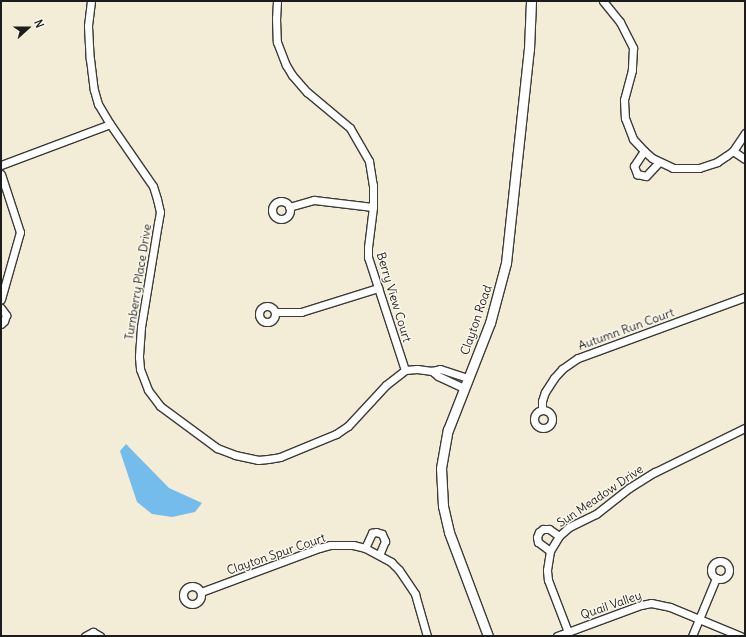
<!DOCTYPE html>
<style>
body{margin:0}
#map{position:relative;width:746px;height:637px;overflow:hidden;background:#f3edd7;font-family:Delius,sans-serif}
div>[style]{position:absolute}
.water>*{inset:0;background:#73bceb}
.roads{filter:drop-shadow(1px 0 #3c3b38) drop-shadow(-1px 0 #3c3b38) drop-shadow(0 1px #3c3b38) drop-shadow(0 -1px #3c3b38)}
.minor>*{height:7px;margin:-3.5px;padding:0 3.5px;transform-origin:3.5px;border-radius:3.5px;background:#fff}
.minor>.ring{margin:-3.5px;padding:0;box-sizing:content-box;background:none;border:7px solid #fff;border-radius:50%}
.secondary>*{height:9px;margin:-4.5px;padding:0 4.5px;transform-origin:4.5px;border-radius:4.5px;background:#fff}
span{translate:-50% -50%;white-space:nowrap;text-align:center;line-height:1.15;-webkit-text-stroke:3px #fbf7ec;paint-order:stroke}
.street-label{font-size:12px;color:#1c1c1c}
.frame{position:absolute;inset:0;border:2px solid #1c1c1c;pointer-events:none}
.north{position:absolute;left:8px;top:8px;width:40px;height:40px;-webkit-text-stroke:3px #fbf7ec;paint-order:stroke;rotate:69deg;font-size:11px;font-weight:700;line-height:16px;text-align:center;color:#1c1c1c}
.north::after{content:'';display:block;margin:auto;width:14px;height:18px;background:#1c1c1c;clip-path:polygon(50% 0,100% 100%,50% 72%,0 100%)}
</style>
<div id="map">
<div class="water">
<i style="clip-path:polygon(126px 444px,169px 488px,202px 503px,195px 512px,172px 517px,152px 514px,137px 502px,120px 451px)"></i>
</div>
<div class="roads">
<div class="minor">
<i style="left:91px;top:1px;width:25px;rotate:97deg"></i>
<i style="left:88px;top:26px;width:33px;rotate:87deg"></i>
<i style="left:90px;top:59px;width:31px;rotate:83deg"></i>
<i style="left:94px;top:90px;width:15px;rotate:74deg"></i>
<i style="left:98px;top:104px;width:23px;rotate:59deg"></i>
<i style="left:110px;top:124px;width:75px;rotate:55.3deg"></i>
<i style="left:153px;top:186px;width:14px;rotate:73deg"></i>
<i style="left:157px;top:199px;width:13px;rotate:77deg"></i>
<i style="left:160px;top:212px;width:11px;rotate:100deg"></i>
<i style="left:158px;top:223px;width:105px;rotate:99.3deg"></i>
<i style="left:141px;top:327px;width:30px;rotate:94deg"></i>
<i style="left:139px;top:357px;width:12px;rotate:85deg"></i>
<i style="left:140px;top:369px;width:22px;rotate:69deg"></i>
<i style="left:148px;top:390px;width:20px;rotate:53deg"></i>
<i style="left:160px;top:406px;width:71px;rotate:36.4deg"></i>
<i style="left:217px;top:448px;width:19px;rotate:21deg"></i>
<i style="left:235px;top:455px;width:24px;rotate:12deg"></i>
<i style="left:258px;top:460px;width:10px;rotate:-6deg"></i>
<i style="left:268px;top:459px;width:12px;rotate:-9deg"></i>
<i style="left:280px;top:457px;width:61px;rotate:-22.3deg"></i>
<i style="left:336px;top:434px;width:14px;rotate:-34deg"></i>
<i style="left:348px;top:426px;width:56px;rotate:-47.2deg"></i>
<i style="left:386px;top:385px;width:24px;rotate:-38deg"></i>
<i style="left:405px;top:370px;width:12px;rotate:-5deg"></i>
<i style="left:417px;top:369px;width:15px;rotate:8deg"></i>
<i style="left:432px;top:371px;width:8px;rotate:-14deg"></i>
<i style="left:440px;top:369px;width:29px;rotate:18deg"></i>
<i style="left:277px;top:1px;width:17px;rotate:93deg"></i>
<i style="left:276px;top:18px;width:24px;rotate:88deg"></i>
<i style="left:277px;top:42px;width:25px;rotate:69deg"></i>
<i style="left:286px;top:65px;width:12px;rotate:59deg"></i>
<i style="left:292px;top:75px;width:23px;rotate:49deg"></i>
<i style="left:307px;top:92px;width:56px;rotate:39.9deg"></i>
<i style="left:350px;top:128px;width:38px;rotate:60deg"></i>
<i style="left:369px;top:161px;width:24px;rotate:81deg"></i>
<i style="left:373px;top:185px;width:22px;rotate:90deg"></i>
<i style="left:373px;top:207px;width:40px;rotate:97.1deg"></i>
<i style="left:368px;top:247px;width:10px;rotate:90deg"></i>
<i style="left:368px;top:257px;width:119px;rotate:71.9deg"></i>
<i style="left:603px;top:1px;width:27px;rotate:51deg"></i>
<i style="left:620px;top:22px;width:29px;rotate:63deg"></i>
<i style="left:633px;top:48px;width:22px;rotate:93deg"></i>
<i style="left:632px;top:70px;width:31px;rotate:105deg"></i>
<i style="left:624px;top:100px;width:18px;rotate:87deg"></i>
<i style="left:625px;top:118px;width:22px;rotate:69deg"></i>
<i style="left:633px;top:139px;width:16px;rotate:47deg"></i>
<i style="left:644px;top:151px;width:11px;rotate:41deg"></i>
<i style="left:652px;top:158px;width:23px;rotate:25deg"></i>
<i style="left:673px;top:168px;width:26px"></i>
<i style="left:699px;top:168px;width:19px;rotate:-18deg"></i>
<i style="left:717px;top:162px;width:11px;rotate:-34deg"></i>
<i style="left:726px;top:156px;width:9px;rotate:-36deg"></i>
<i style="left:733px;top:151px;width:22px;rotate:-56deg"></i>
<i style="left:644px;top:151px;width:18px;rotate:124deg"></i>
<i style="left:634px;top:166px;width:9px;rotate:69deg"></i>
<i style="left:637px;top:174px;width:9px;rotate:13deg"></i>
<i style="left:646px;top:176px;width:19px;rotate:-47deg"></i>
<i style="left:733px;top:151px;width:14px;rotate:34deg"></i>
<i style="left:1px;top:165px;width:116px;rotate:-20.6deg"></i>
<i style="left:1px;top:174px;width:61px;rotate:71.9deg"></i>
<i style="left:20px;top:232px;width:70px;rotate:105.8deg"></i>
<i class="ring" style="left:272px;top:201px;width:11px;height:11px"></i>
<i style="left:289px;top:207px;width:26px;rotate:-16deg"></i>
<i style="left:314px;top:200px;width:59px;rotate:6.8deg"></i>
<i class="ring" style="left:259px;top:306px;width:9px;height:9px"></i>
<i style="left:1px;top:308px;width:9px;rotate:54deg"></i>
<i style="left:6px;top:315px;width:6px;rotate:108deg"></i>
<i style="left:4px;top:321px;width:4px;rotate:135deg"></i>
<i style="left:275px;top:312px;width:26px"></i>
<i style="left:301px;top:312px;width:81px;rotate:-17.3deg"></i>
<i style="left:432px;top:371px;width:8px;rotate:40deg"></i>
<i style="left:438px;top:376px;width:29px;rotate:25deg"></i>
<i style="left:542px;top:410px;width:9px;rotate:-90deg"></i>
<i style="left:542px;top:401px;width:9px;rotate:-72deg"></i>
<i style="left:545px;top:392px;width:17px;rotate:-57deg"></i>
<i style="left:554px;top:378px;width:12px;rotate:-48deg"></i>
<i style="left:562px;top:369px;width:19px;rotate:-35deg"></i>
<i style="left:578px;top:358px;width:178px;rotate:-20.1deg"></i>
<i class="ring" style="left:534px;top:410px;width:11px;height:11px"></i>
<i style="left:365px;top:548px;width:17px;rotate:-65deg"></i>
<i style="left:372px;top:533px;width:4px;rotate:-14deg"></i>
<i style="left:376px;top:532px;width:6px;rotate:18deg"></i>
<i style="left:382px;top:534px;width:8px;rotate:67deg"></i>
<i style="left:385px;top:541px;width:15px;rotate:113deg"></i>
<i style="left:550px;top:551px;width:15px;rotate:-143deg"></i>
<i style="left:538px;top:542px;width:5px;rotate:-101deg"></i>
<i style="left:537px;top:537px;width:5px;rotate:-68deg"></i>
<i style="left:539px;top:532px;width:5px;rotate:-37deg"></i>
<i style="left:543px;top:529px;width:6px"></i>
<i style="left:549px;top:529px;width:12px;rotate:35deg"></i>
<i class="ring" style="left:711px;top:561px;width:11px;height:11px"></i>
<i class="ring" style="left:183px;top:586px;width:11px;height:11px"></i>
<i style="left:201px;top:592px;width:126px;rotate:-20.4deg"></i>
<i style="left:319px;top:548px;width:11px;rotate:-15deg"></i>
<i style="left:330px;top:545px;width:23px"></i>
<i style="left:353px;top:545px;width:12px;rotate:14deg"></i>
<i style="left:365px;top:548px;width:30px;rotate:28deg"></i>
<i style="left:391px;top:562px;width:11px;rotate:45deg"></i>
<i style="left:399px;top:570px;width:29px;rotate:56deg"></i>
<i style="left:415px;top:594px;width:44px;rotate:74.1deg"></i>
<i style="left:568px;top:632px;width:56px;rotate:-111deg"></i>
<i style="left:548px;top:580px;width:10px;rotate:-96deg"></i>
<i style="left:547px;top:570px;width:19px;rotate:-81deg"></i>
<i style="left:550px;top:551px;width:17px;rotate:-59deg"></i>
<i style="left:559px;top:536px;width:13px;rotate:-42deg"></i>
<i style="left:569px;top:527px;width:30px;rotate:-26deg"></i>
<i style="left:596px;top:514px;width:42px;rotate:-38.2deg"></i>
<i style="left:629px;top:488px;width:31px;rotate:-32deg"></i>
<i style="left:655px;top:472px;width:100px;rotate:-26.1deg"></i>
<i style="left:85px;top:636px;width:9px;rotate:-27deg"></i>
<i style="left:93px;top:632px;width:8px;rotate:30deg"></i>
<i style="left:557px;top:636px;width:90px;rotate:-20.3deg"></i>
<i style="left:641px;top:605px;width:10px;rotate:-11deg"></i>
<i style="left:651px;top:603px;width:19px;rotate:12deg"></i>
<i style="left:670px;top:607px;width:76px;rotate:22.5deg"></i>
<i style="left:692px;top:636px;width:63px;rotate:-67.5deg"></i>
</div>
<div class="secondary">
<i style="left:488px;top:636px;width:111px;rotate:-110.6deg"></i>
<i style="left:449px;top:532px;width:27px;rotate:-103deg"></i>
<i style="left:443px;top:506px;width:38px;rotate:-93deg"></i>
<i style="left:441px;top:468px;width:39px;rotate:-80deg"></i>
<i style="left:448px;top:430px;width:115px;rotate:-68.6deg"></i>
<i style="left:490px;top:323px;width:62px;rotate:-75.1deg"></i>
<i style="left:506px;top:263px;width:215px;rotate:-83.9deg"></i>
<i style="left:529px;top:49px;width:48px;rotate:-87.6deg"></i>
</div>
</div>
<div class="street-label">
<span style="left:138px;top:282px;rotate:-81deg">Turnberry Place Drive</span>
<span style="left:394px;top:297px;rotate:73deg">Berry View Court</span>
<span style="left:476px;top:320px;rotate:-71deg">Clayton Road</span>
<span style="left:626px;top:329px;rotate:-20deg">Autumn Run Court</span>
<span style="left:600px;top:496px;rotate:-34deg">Sun Meadow Drive</span>
<span style="left:276px;top:554px;rotate:-19deg">Clayton Spur Court</span>
<span style="left:611px;top:605px;rotate:-19deg">Quail Valley</span>
</div>
<div class="frame"></div>
<div class="north">N</div>
</div>
